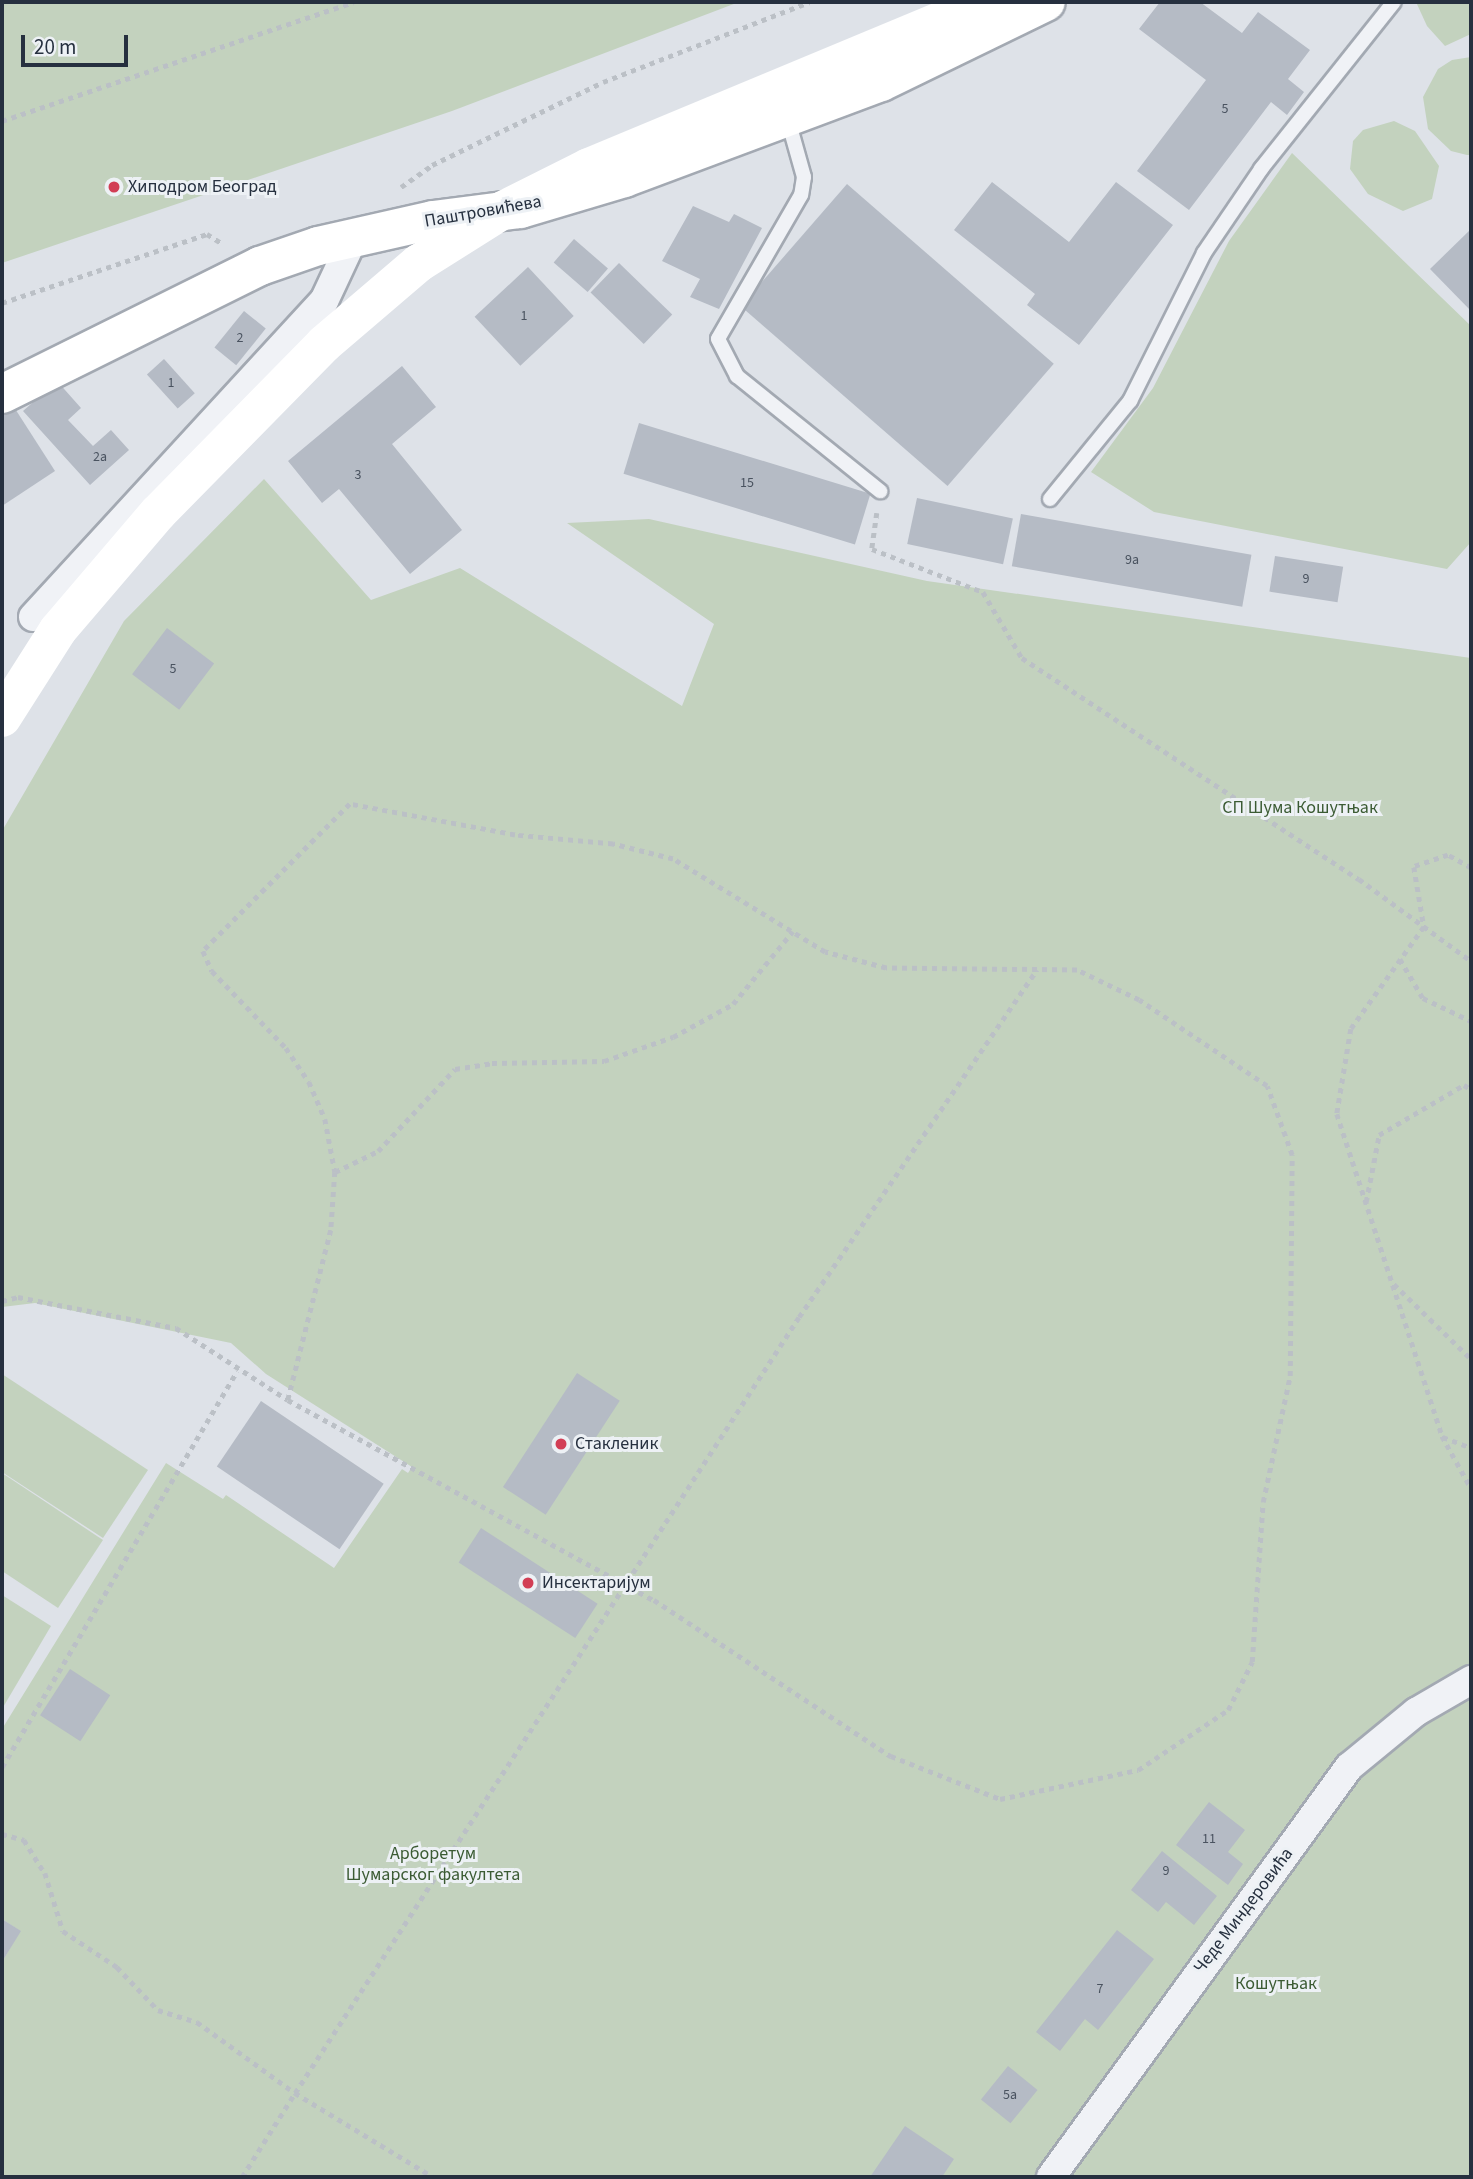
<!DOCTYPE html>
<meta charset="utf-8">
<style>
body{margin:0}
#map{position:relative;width:1473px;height:2179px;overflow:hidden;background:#dee2e8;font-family:"Source Sans 3",sans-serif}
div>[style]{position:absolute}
.green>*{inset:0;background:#c3d2be}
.building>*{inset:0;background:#b5bbc5;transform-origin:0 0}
.path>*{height:4.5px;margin-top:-2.25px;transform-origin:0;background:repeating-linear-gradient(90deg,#bbc0c6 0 5px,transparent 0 10px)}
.roads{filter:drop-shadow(2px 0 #a3a9b2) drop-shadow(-2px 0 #a3a9b2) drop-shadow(0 2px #a3a9b2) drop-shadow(0 -2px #a3a9b2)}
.lane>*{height:14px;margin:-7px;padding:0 7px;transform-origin:7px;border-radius:7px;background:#f0f2f6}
.street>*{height:28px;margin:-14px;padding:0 14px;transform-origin:14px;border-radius:14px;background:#f0f2f6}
.secondary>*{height:38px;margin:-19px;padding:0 19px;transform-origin:19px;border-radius:19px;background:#fff}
.secondary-bridge>*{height:38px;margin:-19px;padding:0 19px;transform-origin:19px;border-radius:19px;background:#fff}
.dots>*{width:19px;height:19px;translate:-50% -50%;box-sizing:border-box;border:4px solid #edf1f5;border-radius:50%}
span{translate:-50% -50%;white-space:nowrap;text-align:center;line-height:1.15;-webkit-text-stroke:6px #edf1f5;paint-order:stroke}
.number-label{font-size:14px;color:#4a5360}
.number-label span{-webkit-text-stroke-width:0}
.poi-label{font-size:18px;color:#26303f}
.left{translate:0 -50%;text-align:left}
.street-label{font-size:18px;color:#26303f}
.park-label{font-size:18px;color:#3b5b33}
.frame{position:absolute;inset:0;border:4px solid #26303f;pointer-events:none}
.scale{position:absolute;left:21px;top:35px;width:107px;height:32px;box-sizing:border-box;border:4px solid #26303f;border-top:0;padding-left:9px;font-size:21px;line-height:24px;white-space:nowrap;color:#26303f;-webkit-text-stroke:5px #edf1f5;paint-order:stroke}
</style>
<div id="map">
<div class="green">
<i style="clip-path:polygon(2px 2px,739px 2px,452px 111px,2px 263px)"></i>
<i style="clip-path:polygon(1416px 2px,1471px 2px,1471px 34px,1445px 46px,1427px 26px)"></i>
<i style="clip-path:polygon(1471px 57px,1471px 155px,1467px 155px,1451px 151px,1428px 129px,1423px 97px,1438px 69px,1452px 60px)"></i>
<i style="clip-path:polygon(1394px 121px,1415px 131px,1439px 166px,1432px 199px,1403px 211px,1368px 194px,1350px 169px,1353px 141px,1363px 130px)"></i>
<i style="clip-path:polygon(1292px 153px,1471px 326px,1471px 542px,1447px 569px,1154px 512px,1091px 472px,1153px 388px,1229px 241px)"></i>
<i style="clip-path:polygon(264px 479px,371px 600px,460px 568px,682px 706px,714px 624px,567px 523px,649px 519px,927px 581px,1471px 658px,1471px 2177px,2px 2177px,2px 1962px,20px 1931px,2px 1919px,2px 1729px,166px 1463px,223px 1499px,226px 1495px,334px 1568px,402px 1469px,408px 1473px,412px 1467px,266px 1374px,231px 1343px,35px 1303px,2px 1307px,2px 831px,124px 621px)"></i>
<i style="clip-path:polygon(2px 1374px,148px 1470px,103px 1538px,2px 1472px)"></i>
<i style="clip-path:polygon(2px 1473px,103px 1540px,58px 1608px,2px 1571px)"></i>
<i style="clip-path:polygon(2px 1595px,51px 1626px,2px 1709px)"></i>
</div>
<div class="building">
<i style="clip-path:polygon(1160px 2px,1200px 2px,1242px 33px,1258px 12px,1310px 50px,1288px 79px,1304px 92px,1287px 115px,1271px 102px,1189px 210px,1137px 171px,1206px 80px,1139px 29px)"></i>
<i style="clip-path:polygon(992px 182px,1069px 242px,1116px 182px,1173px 225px,1079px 345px,1027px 305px,1035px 294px,954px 230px)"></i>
<i style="left:847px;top:184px;width:274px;height:162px;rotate:41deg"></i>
<i style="clip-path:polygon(693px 206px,729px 222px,734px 214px,762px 228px,719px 309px,690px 297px,700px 279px,662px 261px)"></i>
<i style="clip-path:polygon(1471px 229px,1471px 311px,1430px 269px)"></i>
<i style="left:574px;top:239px;width:45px;height:31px;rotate:41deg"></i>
<i style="left:619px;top:263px;width:74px;height:41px;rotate:44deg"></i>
<i style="left:528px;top:267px;width:67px;height:73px;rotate:47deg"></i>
<i style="left:244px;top:311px;width:28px;height:47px;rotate:39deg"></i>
<i style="left:164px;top:359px;width:46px;height:23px;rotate:48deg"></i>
<i style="clip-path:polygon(402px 366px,436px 407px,392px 444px,462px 530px,410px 574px,339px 489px,322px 503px,288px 461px)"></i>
<i style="clip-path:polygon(57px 381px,81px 408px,68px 420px,93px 446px,111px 430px,129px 450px,90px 485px,23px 411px)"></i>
<i style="clip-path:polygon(12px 404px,55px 471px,2px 506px,2px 411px)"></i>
<i style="left:639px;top:423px;width:242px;height:53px;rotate:17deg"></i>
<i style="left:917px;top:498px;width:98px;height:47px;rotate:12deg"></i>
<i style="left:1021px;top:514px;width:234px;height:53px;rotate:10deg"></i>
<i style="left:1275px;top:556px;width:69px;height:36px;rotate:9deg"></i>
<i style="left:167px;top:628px;width:59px;height:58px;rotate:37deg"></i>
<i style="left:577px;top:1373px;width:51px;height:136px;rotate:33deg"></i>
<i style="left:261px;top:1401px;width:148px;height:79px;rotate:34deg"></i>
<i style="left:481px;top:1528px;width:139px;height:41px;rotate:33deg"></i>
<i style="left:70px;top:1669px;width:48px;height:55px;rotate:33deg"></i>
<i style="clip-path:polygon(1209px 1802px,1245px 1830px,1228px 1852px,1243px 1864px,1228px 1885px,1176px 1845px)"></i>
<i style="clip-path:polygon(1162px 1851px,1217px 1896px,1194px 1925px,1166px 1902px,1158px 1912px,1131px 1890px)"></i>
<i style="clip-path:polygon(2px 1919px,21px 1931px,2px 1962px)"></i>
<i style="clip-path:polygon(1117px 1930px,1154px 1959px,1098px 2030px,1085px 2019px,1060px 2051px,1036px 2032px)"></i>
<i style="left:1008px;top:2066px;width:38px;height:43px;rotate:39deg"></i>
<i style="clip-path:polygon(905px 2126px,954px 2159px,942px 2177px,870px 2177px)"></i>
</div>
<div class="path">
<i style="left:2px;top:121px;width:371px;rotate:-18.7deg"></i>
<i style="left:401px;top:187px;width:38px;rotate:-35deg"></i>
<i style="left:432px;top:165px;width:190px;rotate:-25.9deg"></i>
<i style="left:603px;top:82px;width:221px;rotate:-21.2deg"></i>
<i style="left:2px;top:303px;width:216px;rotate:-18.6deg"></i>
<i style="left:207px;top:234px;width:19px;rotate:32deg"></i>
<i style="left:877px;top:513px;width:36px;rotate:98deg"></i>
<i style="left:872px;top:549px;width:119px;rotate:21.2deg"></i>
<i style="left:983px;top:592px;width:77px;rotate:59.4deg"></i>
<i style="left:1022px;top:658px;width:403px;rotate:33.3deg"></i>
<i style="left:1359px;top:879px;width:139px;rotate:36.2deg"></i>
<i style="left:1471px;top:868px;width:26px;rotate:-151deg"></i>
<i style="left:1448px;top:855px;width:36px;rotate:161deg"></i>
<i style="left:1414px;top:867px;width:61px;rotate:80.5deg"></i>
<i style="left:1424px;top:927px;width:125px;rotate:125.6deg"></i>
<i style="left:1351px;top:1029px;width:86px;rotate:99.4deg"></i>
<i style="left:1337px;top:1114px;width:339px;rotate:71.9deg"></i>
<i style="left:1442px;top:1436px;width:60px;rotate:60.9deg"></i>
<i style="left:1400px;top:959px;width:45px;rotate:59.5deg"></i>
<i style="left:1423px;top:998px;width:53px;rotate:25.6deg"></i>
<i style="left:335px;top:1172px;width:48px;rotate:-26deg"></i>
<i style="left:378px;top:1151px;width:112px;rotate:-46.8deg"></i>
<i style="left:455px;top:1069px;width:37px;rotate:-9deg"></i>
<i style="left:492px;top:1063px;width:112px;rotate:-1deg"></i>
<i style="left:604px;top:1061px;width:73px;rotate:-19.2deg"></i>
<i style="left:673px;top:1037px;width:68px;rotate:-28.8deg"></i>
<i style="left:733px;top:1004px;width:94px;rotate:-50.6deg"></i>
<i style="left:1366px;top:1202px;width:68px;rotate:-79deg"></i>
<i style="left:1379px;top:1135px;width:99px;rotate:-30.5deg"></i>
<i style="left:1464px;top:1085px;width:8px;rotate:30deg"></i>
<i style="left:1394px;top:1284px;width:107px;rotate:44.2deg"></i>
<i style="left:2px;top:1301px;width:16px;rotate:-14deg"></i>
<i style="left:18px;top:1297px;width:161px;rotate:11.1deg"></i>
<i style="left:176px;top:1328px;width:133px;rotate:32.7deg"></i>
<i style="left:288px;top:1400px;width:417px;rotate:28.7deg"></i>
<i style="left:654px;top:1600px;width:284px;rotate:33.4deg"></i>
<i style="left:891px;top:1756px;width:117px;rotate:21.5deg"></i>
<i style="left:1000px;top:1799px;width:141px;rotate:-11.9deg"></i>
<i style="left:1138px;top:1770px;width:108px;rotate:-33.7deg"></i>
<i style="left:1228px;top:1710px;width:54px;rotate:-63.4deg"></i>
<i style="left:1252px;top:1662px;width:160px;rotate:-86.1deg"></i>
<i style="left:1263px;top:1502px;width:129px;rotate:-77.9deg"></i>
<i style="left:1290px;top:1376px;width:221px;rotate:-89.5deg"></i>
<i style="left:1292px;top:1155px;width:73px;rotate:-109.9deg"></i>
<i style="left:1267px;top:1086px;width:154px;rotate:-146.1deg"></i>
<i style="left:1139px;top:1000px;width:69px;rotate:-154.2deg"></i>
<i style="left:1077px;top:970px;width:191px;rotate:-179.4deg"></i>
<i style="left:886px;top:968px;width:63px;rotate:-165.3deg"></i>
<i style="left:825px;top:952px;width:178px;rotate:-148.5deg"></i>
<i style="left:673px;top:859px;width:62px;rotate:-166deg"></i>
<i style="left:613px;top:844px;width:98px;rotate:-174.8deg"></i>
<i style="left:515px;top:835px;width:168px;rotate:-169.4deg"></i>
<i style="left:350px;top:804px;width:208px;rotate:135deg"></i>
<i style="left:203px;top:951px;width:22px;rotate:66deg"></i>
<i style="left:212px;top:971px;width:107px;rotate:46.1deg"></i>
<i style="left:286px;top:1048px;width:41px;rotate:55.9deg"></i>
<i style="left:309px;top:1082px;width:40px;rotate:66.6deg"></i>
<i style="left:325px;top:1119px;width:54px;rotate:79.3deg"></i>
<i style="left:335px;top:1172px;width:58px;rotate:93.9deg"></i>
<i style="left:331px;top:1230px;width:175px;rotate:104.2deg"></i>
<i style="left:1443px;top:1437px;width:30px;rotate:21deg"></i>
<i style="left:2px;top:1767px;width:460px;rotate:-59.3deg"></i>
<i style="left:2px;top:1834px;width:23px;rotate:15deg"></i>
<i style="left:24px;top:1840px;width:39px;rotate:58deg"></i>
<i style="left:45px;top:1873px;width:61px;rotate:72.8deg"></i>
<i style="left:63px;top:1931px;width:65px;rotate:33.7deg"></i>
<i style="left:117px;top:1967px;width:59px;rotate:46.4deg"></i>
<i style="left:158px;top:2010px;width:41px;rotate:17.1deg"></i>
<i style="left:197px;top:2022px;width:121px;rotate:35.9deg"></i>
<i style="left:295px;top:2093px;width:925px;rotate:-57deg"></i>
<i style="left:799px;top:1317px;width:421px;rotate:-55.6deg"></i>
<i style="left:242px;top:2177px;width:99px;rotate:-57.8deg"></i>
<i style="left:295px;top:2093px;width:162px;rotate:31.3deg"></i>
</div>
<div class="roads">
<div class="lane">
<i style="left:788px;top:120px;width:59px;rotate:74.3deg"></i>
<i style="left:804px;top:177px;width:18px;rotate:99deg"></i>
<i style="left:801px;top:195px;width:166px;rotate:120deg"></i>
<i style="left:718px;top:339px;width:42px;rotate:62.8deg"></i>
<i style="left:737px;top:376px;width:184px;rotate:38.8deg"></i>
<i style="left:1050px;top:499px;width:127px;rotate:-50.8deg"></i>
<i style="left:1130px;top:401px;width:165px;rotate:-63.4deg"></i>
<i style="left:1204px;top:253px;width:102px;rotate:-55.8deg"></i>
<i style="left:1261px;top:169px;width:213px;rotate:-51.5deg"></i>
</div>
<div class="street">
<i style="left:33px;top:617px;width:430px;rotate:-47.4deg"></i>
<i style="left:324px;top:301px;width:68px;rotate:-64.9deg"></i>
<i style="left:1051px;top:2177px;width:507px;rotate:-53.99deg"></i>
<i style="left:1349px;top:1767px;width:87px;rotate:-39.4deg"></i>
<i style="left:1416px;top:1712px;width:64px;rotate:-30.2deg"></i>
</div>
<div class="secondary">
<i style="left:2px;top:394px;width:288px;rotate:-26.4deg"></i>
<i style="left:260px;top:266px;width:61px;rotate:-19deg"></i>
<i style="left:318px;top:246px;width:118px;rotate:-12.7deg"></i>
<i style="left:433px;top:220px;width:88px;rotate:-7.2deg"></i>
<i style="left:520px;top:209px;width:109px;rotate:-16.6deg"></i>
<i style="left:624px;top:178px;width:274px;rotate:-20.5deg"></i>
<i style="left:881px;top:82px;width:183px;rotate:-25.9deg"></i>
</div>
</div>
<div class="secondary-bridge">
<i style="left:2px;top:718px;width:104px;rotate:-57.5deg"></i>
<i style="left:58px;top:630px;width:154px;rotate:-49.5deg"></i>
<i style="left:158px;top:513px;width:237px;rotate:-45.5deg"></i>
<i style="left:324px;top:344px;width:125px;rotate:-40.5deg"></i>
<i style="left:419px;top:263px;width:99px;rotate:-32.2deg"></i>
<i style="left:503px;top:210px;width:96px;rotate:-26.6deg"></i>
<i style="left:589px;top:167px;width:430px;rotate:-22.6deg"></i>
</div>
<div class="dots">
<i style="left:114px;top:187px;background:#d23e55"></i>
<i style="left:561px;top:1444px;background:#d23e55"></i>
<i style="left:528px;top:1583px;background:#d23e55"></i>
</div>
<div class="number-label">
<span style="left:1225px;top:109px">5</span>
<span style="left:524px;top:316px">1</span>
<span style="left:240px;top:338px">2</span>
<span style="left:171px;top:383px">1</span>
<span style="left:100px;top:457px">2a</span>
<span style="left:358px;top:475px">3</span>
<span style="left:747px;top:483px">15</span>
<span style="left:1132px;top:560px">9a</span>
<span style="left:1306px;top:579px">9</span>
<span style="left:173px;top:669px">5</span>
<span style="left:1209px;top:1839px">11</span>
<span style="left:1166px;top:1871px">9</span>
<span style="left:1100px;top:1989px">7</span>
<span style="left:1010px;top:2095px">5a</span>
</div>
<div class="poi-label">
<span class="left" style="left:128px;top:187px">Хиподром Београд</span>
<span class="left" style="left:575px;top:1444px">Стакленик</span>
<span class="left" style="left:542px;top:1583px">Инсектаријум</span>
</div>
<div class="street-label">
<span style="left:483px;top:212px;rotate:-10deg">Паштровићева</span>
<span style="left:1244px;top:1911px;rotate:-53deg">Чеде Миндеровића</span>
</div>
<div class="park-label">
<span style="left:1300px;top:808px">СП Шума Кошутњак</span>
<span style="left:433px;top:1865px">Арборетум<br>Шумарског факултета</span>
<span style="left:1276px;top:1984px">Кошутњак</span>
</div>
<div class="frame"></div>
<div class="scale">20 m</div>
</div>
